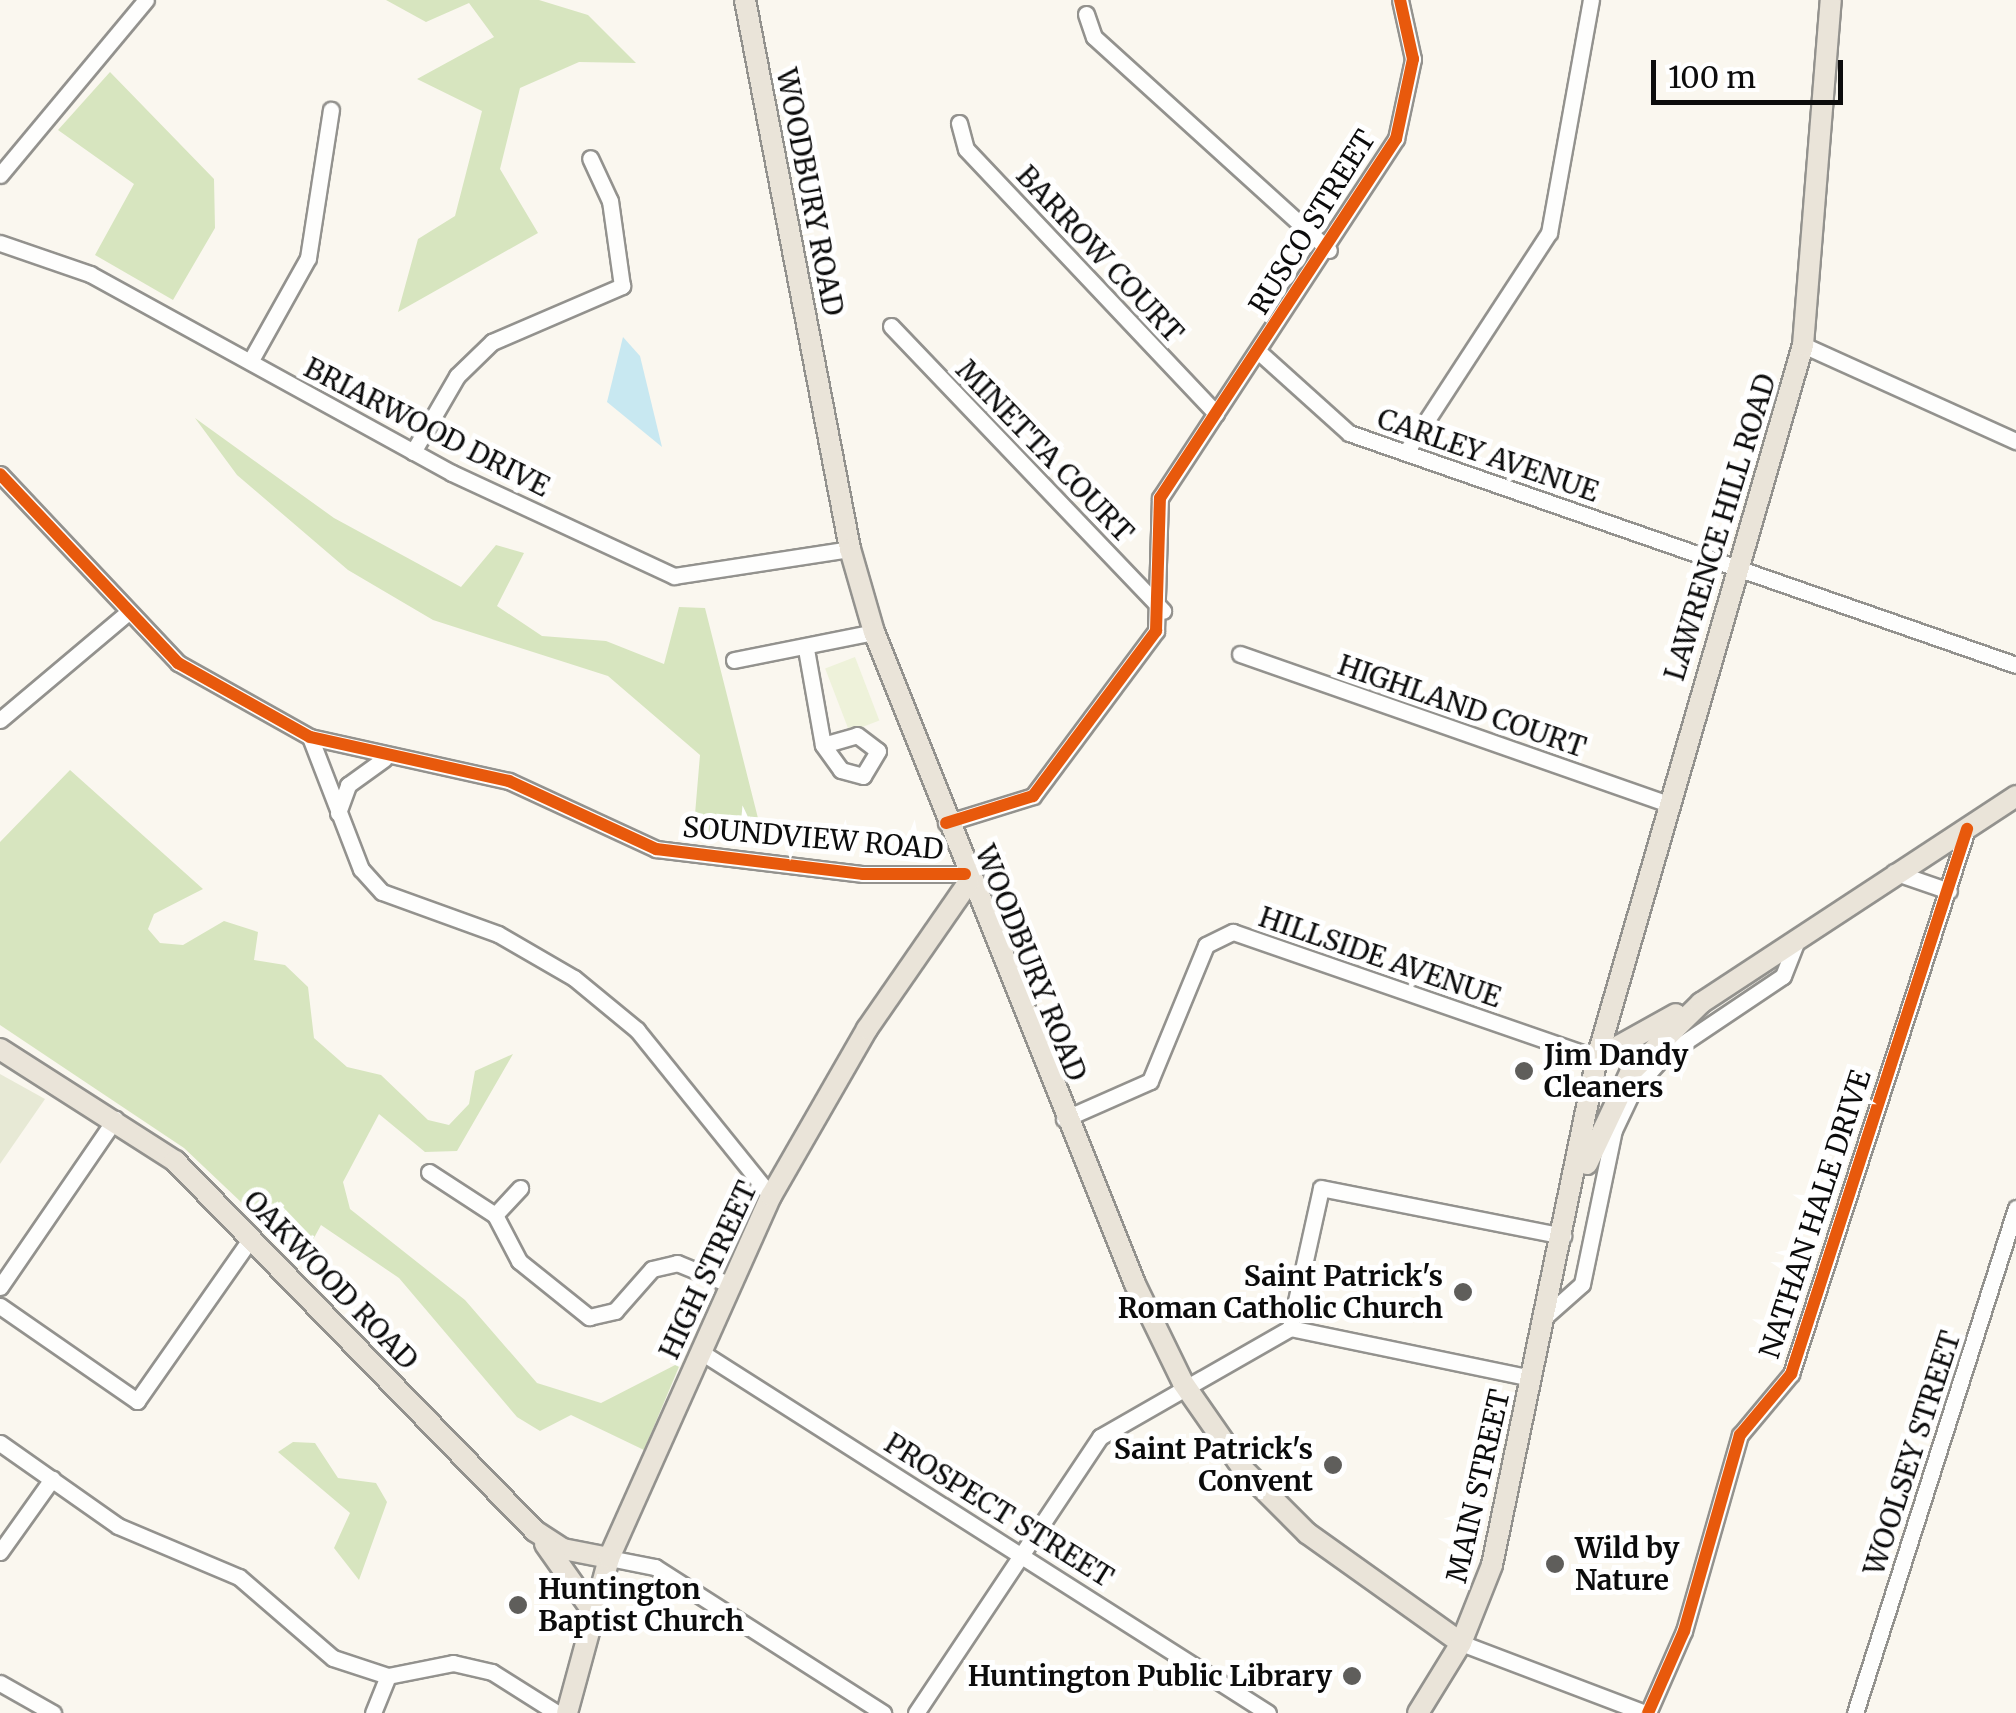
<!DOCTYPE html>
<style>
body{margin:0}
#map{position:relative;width:2016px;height:1713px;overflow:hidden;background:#faf7ef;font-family:Merriweather,serif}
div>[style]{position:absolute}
.forest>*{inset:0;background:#d7e5bf}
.cemetery>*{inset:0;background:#e7e9d5}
.pitch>*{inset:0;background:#eef2da;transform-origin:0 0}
.water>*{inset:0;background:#c8e8f1}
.roads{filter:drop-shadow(2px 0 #93928e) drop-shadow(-2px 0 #93928e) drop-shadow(0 2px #93928e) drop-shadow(0 -2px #93928e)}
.minor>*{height:15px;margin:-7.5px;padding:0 7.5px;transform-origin:7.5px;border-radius:7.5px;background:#fefefd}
.major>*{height:20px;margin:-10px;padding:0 10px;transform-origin:10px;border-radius:10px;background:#eae4d9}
.cycleway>*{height:12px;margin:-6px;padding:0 6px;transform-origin:6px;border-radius:6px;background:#e8590c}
.dots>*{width:28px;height:28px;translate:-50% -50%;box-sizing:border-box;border:5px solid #fff;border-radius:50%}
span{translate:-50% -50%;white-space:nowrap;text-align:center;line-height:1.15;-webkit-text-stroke:10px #fff;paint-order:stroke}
.street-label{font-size:28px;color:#0c0c0c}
.poi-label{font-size:28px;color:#0c0c0c;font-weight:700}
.left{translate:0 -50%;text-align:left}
.right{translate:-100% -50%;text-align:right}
.scale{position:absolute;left:1651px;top:60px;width:192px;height:45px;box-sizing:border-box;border:5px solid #0c0c0c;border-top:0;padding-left:12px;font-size:30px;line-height:35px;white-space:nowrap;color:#0c0c0c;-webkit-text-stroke:8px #fff;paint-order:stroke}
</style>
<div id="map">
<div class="forest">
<i style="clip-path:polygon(386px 0,539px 0,588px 15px,636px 63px,579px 62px,520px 88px,500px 169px,538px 233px,398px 312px,418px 239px,455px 216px,482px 111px,417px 79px,494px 37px,469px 3px,426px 22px)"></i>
<i style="clip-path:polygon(110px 72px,214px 179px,215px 228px,173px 300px,95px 255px,134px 184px,58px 130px)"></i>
<i style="clip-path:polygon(195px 418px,334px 518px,461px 587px,496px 545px,524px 553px,497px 606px,542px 636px,606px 641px,664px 664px,679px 607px,705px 608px,764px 842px,693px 838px,700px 755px,608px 676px,433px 620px,348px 570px,237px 475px)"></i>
<i style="clip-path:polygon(70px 770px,203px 889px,154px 914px,148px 929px,160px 943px,183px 945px,224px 921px,258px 932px,254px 960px,285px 965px,308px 987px,314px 1038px,347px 1067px,381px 1075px,428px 1120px,449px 1125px,469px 1104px,475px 1071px,513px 1054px,457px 1151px,425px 1152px,379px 1114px,343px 1182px,350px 1209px,465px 1300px,537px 1383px,601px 1403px,681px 1362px,644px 1450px,571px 1415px,540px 1431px,517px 1417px,399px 1278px,321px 1225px,302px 1260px,184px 1148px,0 1025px,0 842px)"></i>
<i style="clip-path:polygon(293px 1442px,315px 1443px,338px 1478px,376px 1483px,387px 1502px,359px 1580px,334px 1548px,350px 1513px,278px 1452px)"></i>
</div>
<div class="cemetery">
<i style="clip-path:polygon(0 1074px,45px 1099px,0 1164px)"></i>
</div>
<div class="pitch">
<i style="left:855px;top:657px;width:68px;height:32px;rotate:69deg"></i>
</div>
<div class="water">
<i style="clip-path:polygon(623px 337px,640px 356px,662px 447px,607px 402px)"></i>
</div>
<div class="roads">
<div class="minor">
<i style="left:1086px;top:14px;width:24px;rotate:71deg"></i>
<i style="left:1094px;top:37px;width:317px;rotate:42.2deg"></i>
<i style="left:959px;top:123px;width:27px;rotate:75deg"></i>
<i style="left:966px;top:149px;width:364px;rotate:46.6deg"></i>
<i style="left:0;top:175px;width:228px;rotate:-50.2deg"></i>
<i style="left:0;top:243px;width:95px;rotate:19deg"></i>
<i style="left:90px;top:274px;width:413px;rotate:28.8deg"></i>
<i style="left:452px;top:473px;width:245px;rotate:24.9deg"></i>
<i style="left:674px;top:576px;width:178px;rotate:-8.7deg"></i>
<i style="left:891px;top:326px;width:394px;rotate:46.3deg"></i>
<i style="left:1803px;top:345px;width:234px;rotate:24.3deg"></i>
<i style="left:1259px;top:352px;width:121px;rotate:42deg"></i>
<i style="left:1349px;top:433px;width:706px;rotate:19.18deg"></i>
<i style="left:251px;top:360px;width:117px;rotate:-60.8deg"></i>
<i style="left:308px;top:258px;width:150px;rotate:-81.2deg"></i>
<i style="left:413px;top:452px;width:88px;rotate:-59.9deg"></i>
<i style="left:457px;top:376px;width:49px;rotate:-44.2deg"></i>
<i style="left:492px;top:342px;width:142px;rotate:-23.3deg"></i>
<i style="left:622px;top:286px;width:86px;rotate:-98deg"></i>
<i style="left:610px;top:201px;width:47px;rotate:-114.9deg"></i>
<i style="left:1406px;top:452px;width:262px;rotate:-56.9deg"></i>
<i style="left:1549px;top:233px;width:237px;rotate:-79.8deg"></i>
<i style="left:0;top:474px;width:260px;rotate:46.7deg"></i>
<i style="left:178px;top:663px;width:151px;rotate:29.3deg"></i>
<i style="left:310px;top:737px;width:204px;rotate:12.5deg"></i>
<i style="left:509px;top:781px;width:162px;rotate:24.8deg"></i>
<i style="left:656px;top:849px;width:209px;rotate:6.9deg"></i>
<i style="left:863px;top:874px;width:102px"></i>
<i style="left:806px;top:649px;width:97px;rotate:80deg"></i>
<i style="left:1240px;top:654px;width:454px;rotate:19.3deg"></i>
<i style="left:734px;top:660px;width:143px;rotate:-11.3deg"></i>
<i style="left:0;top:720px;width:165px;rotate:-40.1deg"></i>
<i style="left:857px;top:735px;width:26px;rotate:37deg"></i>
<i style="left:878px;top:751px;width:29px;rotate:121deg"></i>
<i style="left:863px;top:776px;width:23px;rotate:-165deg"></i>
<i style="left:841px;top:770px;width:31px;rotate:-126deg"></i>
<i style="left:823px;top:745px;width:35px;rotate:-16deg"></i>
<i style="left:310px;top:737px;width:142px;rotate:68.9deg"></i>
<i style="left:361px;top:869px;width:31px;rotate:48deg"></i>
<i style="left:382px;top:892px;width:123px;rotate:19.9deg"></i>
<i style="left:498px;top:934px;width:88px;rotate:30.1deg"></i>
<i style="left:574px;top:978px;width:82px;rotate:39.5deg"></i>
<i style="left:637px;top:1030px;width:213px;rotate:51.1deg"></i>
<i style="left:338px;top:813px;width:30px;rotate:-70deg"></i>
<i style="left:348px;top:785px;width:44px;rotate:-35.8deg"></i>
<i style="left:946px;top:823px;width:91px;rotate:-17.2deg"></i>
<i style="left:1033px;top:796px;width:206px;rotate:-53.3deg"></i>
<i style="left:1156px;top:631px;width:133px;rotate:-88.3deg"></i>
<i style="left:1160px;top:498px;width:430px;rotate:-56.7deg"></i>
<i style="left:1396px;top:139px;width:82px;rotate:-78deg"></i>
<i style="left:1413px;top:59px;width:60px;rotate:-102.4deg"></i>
<i style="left:1894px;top:872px;width:58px;rotate:19.1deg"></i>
<i style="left:1064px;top:1119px;width:94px;rotate:-23.8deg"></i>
<i style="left:1150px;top:1081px;width:147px;rotate:-67.6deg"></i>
<i style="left:1206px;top:945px;width:30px;rotate:-26deg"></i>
<i style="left:1233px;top:932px;width:385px;rotate:19.1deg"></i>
<i style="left:429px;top:1172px;width:79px;rotate:33.1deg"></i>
<i style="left:495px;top:1215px;width:52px;rotate:62.4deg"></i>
<i style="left:519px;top:1261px;width:90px;rotate:38.7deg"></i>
<i style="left:589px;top:1317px;width:27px;rotate:-13deg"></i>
<i style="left:615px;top:1311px;width:56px;rotate:-48.6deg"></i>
<i style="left:652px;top:1269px;width:26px;rotate:-13deg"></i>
<i style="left:677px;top:1263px;width:58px;rotate:22.2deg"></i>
<i style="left:495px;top:1215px;width:37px;rotate:-47deg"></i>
<i style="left:0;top:1287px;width:204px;rotate:-55.6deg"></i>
<i style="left:0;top:1306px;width:167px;rotate:34.7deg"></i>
<i style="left:137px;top:1401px;width:200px;rotate:-55deg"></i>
<i style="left:1546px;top:1316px;width:48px;rotate:-41.6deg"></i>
<i style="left:1582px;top:1284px;width:157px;rotate:-78.3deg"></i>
<i style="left:1614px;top:1130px;width:44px;rotate:-64.6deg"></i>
<i style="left:1633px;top:1090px;width:46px;rotate:-47.6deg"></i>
<i style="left:1664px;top:1056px;width:143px;rotate:-33.9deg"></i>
<i style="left:1783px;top:976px;width:41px;rotate:-68.5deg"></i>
<i style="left:1290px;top:1328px;width:143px;rotate:-77.5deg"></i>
<i style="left:1321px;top:1188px;width:247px;rotate:11.2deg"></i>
<i style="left:1290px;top:1328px;width:247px;rotate:11.7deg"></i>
<i style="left:701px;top:1352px;width:672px;rotate:32.48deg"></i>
<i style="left:0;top:1443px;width:144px;rotate:35.1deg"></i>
<i style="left:118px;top:1526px;width:131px;rotate:22.9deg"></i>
<i style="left:239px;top:1577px;width:124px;rotate:40.8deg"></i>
<i style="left:333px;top:1658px;width:58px;rotate:18.1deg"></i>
<i style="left:388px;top:1676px;width:66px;rotate:-11.3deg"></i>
<i style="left:453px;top:1663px;width:40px;rotate:13deg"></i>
<i style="left:492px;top:1672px;width:77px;rotate:32.2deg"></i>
<i style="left:0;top:1552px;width:90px;rotate:-54.5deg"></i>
<i style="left:609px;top:1558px;width:47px;rotate:11.1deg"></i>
<i style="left:655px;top:1567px;width:271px;rotate:32.6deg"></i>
<i style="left:1461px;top:1643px;width:197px;rotate:20.8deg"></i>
<i style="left:0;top:1683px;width:61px;rotate:29.5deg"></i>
<i style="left:373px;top:1713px;width:40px;rotate:-68deg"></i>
<i style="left:916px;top:1713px;width:332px;rotate:-56.3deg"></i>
<i style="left:1100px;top:1437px;width:219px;rotate:-29.8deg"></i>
<i style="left:1648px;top:1713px;width:90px;rotate:-66.3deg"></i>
<i style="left:1684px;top:1631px;width:204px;rotate:-74.1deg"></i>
<i style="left:1740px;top:1435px;width:80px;rotate:-50.1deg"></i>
<i style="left:1791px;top:1374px;width:573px;rotate:-72.1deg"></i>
<i style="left:1855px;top:1713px;width:530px;rotate:-72.32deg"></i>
</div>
<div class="major">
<i style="left:745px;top:0;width:559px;rotate:79.17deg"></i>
<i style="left:850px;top:549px;width:86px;rotate:73.9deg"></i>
<i style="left:874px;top:632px;width:702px;rotate:68.18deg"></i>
<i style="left:1135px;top:1284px;width:110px;rotate:64.1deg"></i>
<i style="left:1183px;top:1383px;width:105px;rotate:55.1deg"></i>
<i style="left:1243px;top:1469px;width:91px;rotate:45deg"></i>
<i style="left:1307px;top:1533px;width:189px;rotate:35.5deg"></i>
<i style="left:0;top:1049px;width:208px;rotate:32.6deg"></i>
<i style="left:175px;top:1161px;width:516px;rotate:45.78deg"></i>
<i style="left:535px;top:1531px;width:33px;rotate:33deg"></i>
<i style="left:563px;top:1549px;width:47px;rotate:11.1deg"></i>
<i style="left:1597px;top:1058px;width:90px;rotate:-29.1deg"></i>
<i style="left:1587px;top:1164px;width:101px;rotate:-64.7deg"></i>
<i style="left:1630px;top:1073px;width:100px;rotate:-44.6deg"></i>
<i style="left:1701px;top:1003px;width:377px;rotate:-33.3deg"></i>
<i style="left:545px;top:1544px;width:83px;rotate:54.8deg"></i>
<i style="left:567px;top:1713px;width:161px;rotate:-74.8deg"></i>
<i style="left:609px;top:1558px;width:397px;rotate:-65.9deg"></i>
<i style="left:771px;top:1196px;width:193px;rotate:-60.1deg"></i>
<i style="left:867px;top:1029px;width:178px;rotate:-55.3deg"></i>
<i style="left:1418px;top:1713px;width:82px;rotate:-58.4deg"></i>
<i style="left:1461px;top:1643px;width:84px;rotate:-68.3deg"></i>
<i style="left:1492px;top:1565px;width:518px;rotate:-78.3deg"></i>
<i style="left:1597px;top:1058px;width:742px;rotate:-73.88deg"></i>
<i style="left:1803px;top:345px;width:346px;rotate:-85.4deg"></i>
</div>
</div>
<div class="cycleway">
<i style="left:0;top:474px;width:260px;rotate:46.7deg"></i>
<i style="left:178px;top:663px;width:151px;rotate:29.3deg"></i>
<i style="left:310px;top:737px;width:204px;rotate:12.5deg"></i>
<i style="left:509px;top:781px;width:162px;rotate:24.8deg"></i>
<i style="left:656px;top:849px;width:209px;rotate:6.9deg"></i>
<i style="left:863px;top:874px;width:102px"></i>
<i style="left:946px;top:823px;width:91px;rotate:-17.2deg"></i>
<i style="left:1033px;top:796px;width:206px;rotate:-53.3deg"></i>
<i style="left:1156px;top:631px;width:133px;rotate:-88.3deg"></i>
<i style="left:1160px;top:498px;width:430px;rotate:-56.7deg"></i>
<i style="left:1396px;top:139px;width:82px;rotate:-78deg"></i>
<i style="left:1413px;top:59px;width:60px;rotate:-102.4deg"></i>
<i style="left:1648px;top:1713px;width:90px;rotate:-66.3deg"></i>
<i style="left:1684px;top:1631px;width:204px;rotate:-74.1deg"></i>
<i style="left:1740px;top:1435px;width:80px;rotate:-50.1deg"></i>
<i style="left:1791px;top:1374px;width:573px;rotate:-72.1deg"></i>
</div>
<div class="dots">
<i style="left:1524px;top:1071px;background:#5f5e5b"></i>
<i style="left:1463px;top:1292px;background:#5f5e5b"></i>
<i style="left:1333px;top:1465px;background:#5f5e5b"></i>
<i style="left:1555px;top:1564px;background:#5f5e5b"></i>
<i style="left:518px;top:1605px;background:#5f5e5b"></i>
<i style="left:1352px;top:1676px;background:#5f5e5b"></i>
</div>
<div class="street-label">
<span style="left:810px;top:192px;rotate:79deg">WOODBURY ROAD</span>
<span style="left:1312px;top:222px;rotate:-58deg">RUSCO STREET</span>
<span style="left:1100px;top:254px;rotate:47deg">BARROW COURT</span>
<span style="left:427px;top:427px;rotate:27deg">BRIARWOOD DRIVE</span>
<span style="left:1045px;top:451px;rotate:46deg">MINETTA COURT</span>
<span style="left:1488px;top:455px;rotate:19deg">CARLEY AVENUE</span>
<span style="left:1720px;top:527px;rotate:-73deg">LAWRENCE HILL ROAD</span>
<span style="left:1462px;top:706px;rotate:19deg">HIGHLAND COURT</span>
<span style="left:813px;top:838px;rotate:5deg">SOUNDVIEW ROAD</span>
<span style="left:1380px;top:957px;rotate:19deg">HILLSIDE AVENUE</span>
<span style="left:1031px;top:963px;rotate:68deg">WOODBURY ROAD</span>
<span style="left:1815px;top:1214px;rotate:-72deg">NATHAN HALE DRIVE</span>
<span style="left:708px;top:1270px;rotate:-65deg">HIGH STREET</span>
<span style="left:331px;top:1280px;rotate:46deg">OAKWOOD ROAD</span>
<span style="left:1912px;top:1453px;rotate:-72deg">WOOLSEY STREET</span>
<span style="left:1478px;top:1486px;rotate:-77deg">MAIN STREET</span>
<span style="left:999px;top:1510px;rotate:32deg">PROSPECT STREET</span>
</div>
<div class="poi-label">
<span class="left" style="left:1544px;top:1071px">Jim Dandy<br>Cleaners</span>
<span class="right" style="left:1443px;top:1292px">Saint Patrick's<br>Roman Catholic Church</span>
<span class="right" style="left:1313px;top:1465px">Saint Patrick's<br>Convent</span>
<span class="left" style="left:1575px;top:1564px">Wild by<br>Nature</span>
<span class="left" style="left:538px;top:1605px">Huntington<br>Baptist Church</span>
<span class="right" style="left:1332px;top:1676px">Huntington Public Library</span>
</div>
<div class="scale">100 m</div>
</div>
